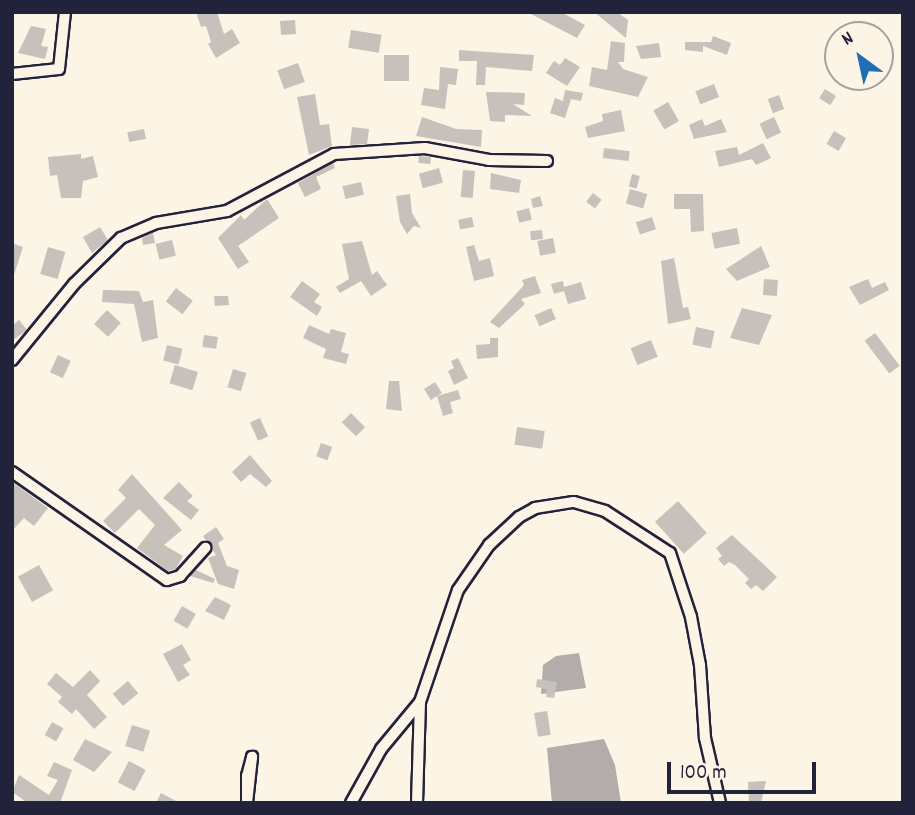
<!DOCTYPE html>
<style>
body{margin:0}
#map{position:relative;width:915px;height:815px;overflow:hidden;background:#fcf5e5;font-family:Dekko,sans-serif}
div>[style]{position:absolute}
.water>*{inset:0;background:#b2adab}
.building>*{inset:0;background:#c6c1bb;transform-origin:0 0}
.roads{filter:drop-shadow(2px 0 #22223b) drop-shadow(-2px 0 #22223b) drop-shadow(0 2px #22223b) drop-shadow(0 -2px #22223b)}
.minor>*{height:10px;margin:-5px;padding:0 5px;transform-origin:5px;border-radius:5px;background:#fcf5e5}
span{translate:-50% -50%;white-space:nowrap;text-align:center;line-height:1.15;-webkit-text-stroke:5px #fcf5e5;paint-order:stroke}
.frame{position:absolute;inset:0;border:14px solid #22223b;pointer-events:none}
.north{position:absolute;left:824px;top:21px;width:70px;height:70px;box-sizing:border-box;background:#fcf5e5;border:2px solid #a5a1a1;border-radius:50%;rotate:327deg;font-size:19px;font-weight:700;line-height:28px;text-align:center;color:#22223b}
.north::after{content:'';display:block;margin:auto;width:24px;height:32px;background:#1f6fb2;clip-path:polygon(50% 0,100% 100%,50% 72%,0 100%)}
.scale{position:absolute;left:667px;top:762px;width:149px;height:32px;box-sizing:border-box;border:4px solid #22223b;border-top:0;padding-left:9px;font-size:21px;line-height:24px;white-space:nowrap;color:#22223b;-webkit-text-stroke:5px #fcf5e5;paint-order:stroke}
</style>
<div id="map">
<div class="water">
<i style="clip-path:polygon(579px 653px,586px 688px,541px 694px,543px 665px,556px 656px)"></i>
<i style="clip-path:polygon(604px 739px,615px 765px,621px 803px,552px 803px,547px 748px)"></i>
</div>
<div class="building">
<i style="clip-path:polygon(196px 12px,217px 12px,224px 34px,232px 29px,240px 43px,216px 58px,208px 44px,211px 42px,206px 26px,201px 27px)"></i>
<i style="clip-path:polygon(527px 12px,561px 12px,585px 25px,577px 38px)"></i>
<i style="clip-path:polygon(594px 12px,617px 12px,628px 20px,626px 38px)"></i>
<i style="left:295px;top:20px;width:14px;height:15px;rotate:86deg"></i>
<i style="clip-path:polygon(31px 26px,46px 29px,41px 46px,48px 47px,45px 59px,18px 53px)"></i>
<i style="left:351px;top:30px;width:31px;height:18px;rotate:9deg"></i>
<i style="clip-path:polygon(713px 36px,731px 43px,727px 55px,703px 46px,703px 52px,685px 50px,685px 42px,711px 42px)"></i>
<i style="clip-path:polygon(611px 41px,625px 43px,624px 62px,618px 62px,623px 69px,648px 77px,638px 97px,589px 86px,592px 67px,607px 70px)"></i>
<i style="clip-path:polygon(659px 43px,661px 57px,641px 59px,636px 46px)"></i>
<i style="clip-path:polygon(459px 50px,534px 55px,532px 71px,486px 67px,485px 85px,476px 85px,477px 61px,459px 61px)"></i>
<i style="left:384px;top:55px;width:25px;height:26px"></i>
<i style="clip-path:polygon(565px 58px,580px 67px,567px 86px,546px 73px,554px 61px,560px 65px)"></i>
<i style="left:298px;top:63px;width:20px;height:22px;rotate:70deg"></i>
<i style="clip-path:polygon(440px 67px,458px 69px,456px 85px,448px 84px,445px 109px,421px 105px,424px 88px,439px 90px)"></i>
<i style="left:714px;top:84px;width:14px;height:20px;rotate:69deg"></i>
<i style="left:825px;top:89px;width:13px;height:11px;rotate:32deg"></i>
<i style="clip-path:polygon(565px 90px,583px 93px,581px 101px,571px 99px,565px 118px,550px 113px,555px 98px,563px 101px)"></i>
<i style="clip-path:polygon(486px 92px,525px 93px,524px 105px,513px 104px,532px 116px,505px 115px,505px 122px,490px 121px)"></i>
<i style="clip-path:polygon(315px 94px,320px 125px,329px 124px,332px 146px,309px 155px,297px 97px)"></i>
<i style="left:779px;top:95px;width:15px;height:12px;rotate:70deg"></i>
<i style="left:668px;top:102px;width:22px;height:17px;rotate:60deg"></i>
<i style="clip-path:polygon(621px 110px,625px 131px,588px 138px,585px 127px,603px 121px,602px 114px)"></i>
<i style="clip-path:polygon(422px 117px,456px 129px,482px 130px,481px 147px,416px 136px)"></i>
<i style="left:774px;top:117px;width:17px;height:16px;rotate:65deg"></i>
<i style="clip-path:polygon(702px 119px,705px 126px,721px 119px,727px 132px,694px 139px,689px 125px)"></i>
<i style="clip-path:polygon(352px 127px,369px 129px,367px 144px,350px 145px)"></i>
<i style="left:144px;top:129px;width:10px;height:17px;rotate:79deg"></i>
<i style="left:834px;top:131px;width:14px;height:15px;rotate:30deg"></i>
<i style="clip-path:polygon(763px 143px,771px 158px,756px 165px,752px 159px,719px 167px,715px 151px,737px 147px,739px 155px)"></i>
<i style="left:604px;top:148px;width:26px;height:10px;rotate:7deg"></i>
<i style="clip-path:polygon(81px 154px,81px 159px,93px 156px,98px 177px,83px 181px,81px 198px,61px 198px,57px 175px,50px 176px,48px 157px)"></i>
<i style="left:419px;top:156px;width:12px;height:7px;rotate:5deg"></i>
<i style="clip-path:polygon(333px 163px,335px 168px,316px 177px,321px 189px,305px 197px,298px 183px)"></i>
<i style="left:439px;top:168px;width:15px;height:21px;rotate:74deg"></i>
<i style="left:463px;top:170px;width:12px;height:27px;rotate:5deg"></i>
<i style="clip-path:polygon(491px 173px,521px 180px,519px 193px,490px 189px)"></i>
<i style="left:632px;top:174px;width:8px;height:13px;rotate:14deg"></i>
<i style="left:361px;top:182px;width:13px;height:19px;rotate:77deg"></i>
<i style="left:630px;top:189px;width:18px;height:15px;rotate:16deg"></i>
<i style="left:593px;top:193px;width:11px;height:11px;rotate:38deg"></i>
<i style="clip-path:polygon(410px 194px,412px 213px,421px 228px,414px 226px,407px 234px,400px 222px,396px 196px)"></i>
<i style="clip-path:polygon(674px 194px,703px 194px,704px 231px,691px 232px,690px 209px,674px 209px)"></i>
<i style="clip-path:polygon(540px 196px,543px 206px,533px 208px,531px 199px)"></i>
<i style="clip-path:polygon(267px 199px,279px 218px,238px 246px,249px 262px,238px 269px,218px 238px,241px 215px,244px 220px)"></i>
<i style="left:529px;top:208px;width:12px;height:13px;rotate:76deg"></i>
<i style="left:472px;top:217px;width:10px;height:14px;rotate:79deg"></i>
<i style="left:652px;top:217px;width:13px;height:17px;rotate:72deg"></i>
<i style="clip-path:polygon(100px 227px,108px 240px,92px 253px,83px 237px)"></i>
<i style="left:737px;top:228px;width:16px;height:26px;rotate:79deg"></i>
<i style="left:542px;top:230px;width:9px;height:12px;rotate:84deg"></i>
<i style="clip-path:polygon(153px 233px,155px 243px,143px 245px,142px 238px)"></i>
<i style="left:553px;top:238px;width:15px;height:16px;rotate:79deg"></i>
<i style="left:172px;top:240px;width:16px;height:17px;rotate:76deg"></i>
<i style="clip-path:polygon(362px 241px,372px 275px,377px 271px,387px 285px,371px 296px,361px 281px,340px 293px,336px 287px,349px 279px,342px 244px)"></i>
<i style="clip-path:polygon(12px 243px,23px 247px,14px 275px,12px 275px)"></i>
<i style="clip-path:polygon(474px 245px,479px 261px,490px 258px,494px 276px,474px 281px,466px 247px)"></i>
<i style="clip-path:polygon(761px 246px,770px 267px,737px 281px,726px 269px)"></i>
<i style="left:48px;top:247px;width:18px;height:28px;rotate:16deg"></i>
<i style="clip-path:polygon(674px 258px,683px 308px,688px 307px,691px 319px,668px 324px,661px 261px)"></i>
<i style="clip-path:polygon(535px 276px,541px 293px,521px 299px,525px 304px,499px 328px,490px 322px,524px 285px,522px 280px)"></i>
<i style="left:764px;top:279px;width:14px;height:16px;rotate:4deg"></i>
<i style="clip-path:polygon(868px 279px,872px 288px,885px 282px,889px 290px,860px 305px,849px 287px)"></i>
<i style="clip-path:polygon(302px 281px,320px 294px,314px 302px,322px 307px,317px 316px,290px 297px)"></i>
<i style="clip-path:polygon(563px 281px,564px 287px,581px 282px,586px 299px,568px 304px,564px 291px,554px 294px,551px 284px)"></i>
<i style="left:176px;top:288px;width:21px;height:17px;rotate:37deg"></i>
<i style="clip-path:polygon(103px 290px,139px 291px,143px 302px,153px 300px,158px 338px,142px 342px,134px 304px,102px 302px)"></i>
<i style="clip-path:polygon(214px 296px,228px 296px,229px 305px,215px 306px)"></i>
<i style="left:551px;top:308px;width:12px;height:18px;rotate:66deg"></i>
<i style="clip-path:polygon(742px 308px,772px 315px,759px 345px,730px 338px)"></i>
<i style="left:107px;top:310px;width:19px;height:19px;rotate:43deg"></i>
<i style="clip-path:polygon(19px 320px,27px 330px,12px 341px,12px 326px)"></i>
<i style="clip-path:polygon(309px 325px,329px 334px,331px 329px,346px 333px,341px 352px,349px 354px,346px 364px,323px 358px,326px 349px,303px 338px)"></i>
<i style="left:696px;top:327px;width:19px;height:18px;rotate:12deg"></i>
<i style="left:875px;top:333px;width:41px;height:13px;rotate:53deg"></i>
<i style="left:204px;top:335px;width:14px;height:12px;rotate:8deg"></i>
<i style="clip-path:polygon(490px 338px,498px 338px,498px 357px,477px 359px,476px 345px,490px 344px)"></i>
<i style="left:651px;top:340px;width:18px;height:22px;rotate:68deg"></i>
<i style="left:167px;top:345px;width:16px;height:16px;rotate:14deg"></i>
<i style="left:58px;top:355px;width:14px;height:19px;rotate:25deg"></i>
<i style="clip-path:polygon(458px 358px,468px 378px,454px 385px,448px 371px,454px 368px,451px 361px)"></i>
<i style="left:175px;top:365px;width:24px;height:19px;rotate:17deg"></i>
<i style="left:233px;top:369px;width:14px;height:19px;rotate:17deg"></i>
<i style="clip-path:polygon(389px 381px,399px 381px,402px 411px,386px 409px)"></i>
<i style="left:435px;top:382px;width:13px;height:13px;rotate:58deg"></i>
<i style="clip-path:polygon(458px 390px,461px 399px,450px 402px,453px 413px,443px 416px,437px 396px)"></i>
<i style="left:351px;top:413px;width:20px;height:13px;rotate:45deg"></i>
<i style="left:260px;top:418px;width:20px;height:11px;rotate:66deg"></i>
<i style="left:517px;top:427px;width:28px;height:18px;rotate:8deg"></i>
<i style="left:321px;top:443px;width:12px;height:14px;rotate:20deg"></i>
<i style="clip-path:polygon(250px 455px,272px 481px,266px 487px,250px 474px,241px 482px,232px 472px)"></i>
<i style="clip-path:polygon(132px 474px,182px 530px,164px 545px,183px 556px,176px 569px,168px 571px,137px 548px,155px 525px,139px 509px,115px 533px,103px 521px,126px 498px,118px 490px)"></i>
<i style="clip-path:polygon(12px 482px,48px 508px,34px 526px,24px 518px,12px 531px)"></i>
<i style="clip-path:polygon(179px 482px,193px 496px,187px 501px,199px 510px,191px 520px,163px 498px)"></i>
<i style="left:678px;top:501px;width:43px;height:31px;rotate:48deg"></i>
<i style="clip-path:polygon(216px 527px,224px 539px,218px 543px,227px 566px,239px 570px,234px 589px,218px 584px,208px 558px,216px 555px,203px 536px)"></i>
<i style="clip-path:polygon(732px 535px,777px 577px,763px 591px,756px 585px,751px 589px,745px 583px,749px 579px,735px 565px,729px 562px,724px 566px,718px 559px,722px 556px,716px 548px)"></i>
<i style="left:39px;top:565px;width:29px;height:24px;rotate:61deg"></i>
<i style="clip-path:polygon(196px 570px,215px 579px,213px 583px,190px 576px)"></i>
<i style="clip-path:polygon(215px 597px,231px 605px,224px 620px,205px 611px)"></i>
<i style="left:182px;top:606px;width:16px;height:17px;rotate:30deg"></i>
<i style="clip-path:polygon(182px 644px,191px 660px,183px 665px,190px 675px,178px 682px,163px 654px)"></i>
<i style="clip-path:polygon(90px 670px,100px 681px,87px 695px,107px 717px,94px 729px,76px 709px,72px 714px,58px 702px,62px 697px,47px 684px,56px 673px,73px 687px)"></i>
<i style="clip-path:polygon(537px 679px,557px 682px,554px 698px,546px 697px,547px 689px,536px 687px)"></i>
<i style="left:128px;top:681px;width:16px;height:20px;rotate:50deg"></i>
<i style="left:547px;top:711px;width:24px;height:13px;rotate:81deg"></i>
<i style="left:52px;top:722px;width:13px;height:15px;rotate:29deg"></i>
<i style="left:132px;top:725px;width:19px;height:22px;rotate:18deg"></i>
<i style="clip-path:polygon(85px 739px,112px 752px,94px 772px,73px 760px)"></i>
<i style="left:129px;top:761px;width:19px;height:24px;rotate:28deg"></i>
<i style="clip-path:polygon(54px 762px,72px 770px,60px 803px,28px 803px,12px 792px,19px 775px,49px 795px,58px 780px,47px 776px)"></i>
<i style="clip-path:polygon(766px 781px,761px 803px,749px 803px,748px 782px)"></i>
<i style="clip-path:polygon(161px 793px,180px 803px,156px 803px)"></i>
</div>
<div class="roads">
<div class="minor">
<i style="left:12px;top:74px;width:47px;rotate:-6.1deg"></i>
<i style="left:59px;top:69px;width:57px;rotate:-84deg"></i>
<i style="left:12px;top:360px;width:98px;rotate:-50.8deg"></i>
<i style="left:74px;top:284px;width:66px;rotate:-44.4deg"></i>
<i style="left:121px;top:238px;width:38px;rotate:-23deg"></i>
<i style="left:156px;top:223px;width:72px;rotate:-9.6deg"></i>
<i style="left:227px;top:211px;width:121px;rotate:-28deg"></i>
<i style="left:334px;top:154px;width:91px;rotate:-3.8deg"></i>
<i style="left:425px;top:148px;width:65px;rotate:10.6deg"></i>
<i style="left:489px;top:160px;width:58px;rotate:1deg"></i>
<i style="left:12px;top:472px;width:189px;rotate:34.9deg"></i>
<i style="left:167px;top:580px;width:14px;rotate:-17deg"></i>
<i style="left:180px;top:576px;width:38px;rotate:-48deg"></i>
<i style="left:252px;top:757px;width:46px;rotate:96.2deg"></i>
<i style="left:247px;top:803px;width:27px;rotate:-90deg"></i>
<i style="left:247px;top:776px;width:20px;rotate:-75deg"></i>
<i style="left:351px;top:803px;width:62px;rotate:-60.9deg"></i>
<i style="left:381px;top:749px;width:61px;rotate:-50.3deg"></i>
<i style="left:417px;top:803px;width:101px;rotate:-88.3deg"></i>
<i style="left:420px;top:702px;width:118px;rotate:-71.3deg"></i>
<i style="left:458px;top:590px;width:55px;rotate:-55.4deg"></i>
<i style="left:489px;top:545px;width:41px;rotate:-43deg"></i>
<i style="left:519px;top:517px;width:18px;rotate:-29deg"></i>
<i style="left:535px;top:508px;width:39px;rotate:-9deg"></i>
<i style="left:574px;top:502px;width:32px;rotate:16deg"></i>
<i style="left:605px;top:511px;width:77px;rotate:32.9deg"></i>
<i style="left:670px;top:553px;width:67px;rotate:71.8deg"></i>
<i style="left:691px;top:617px;width:49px;rotate:79.4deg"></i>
<i style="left:700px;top:665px;width:73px;rotate:86.1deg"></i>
<i style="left:705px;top:738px;width:67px;rotate:77deg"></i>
</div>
</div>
<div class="frame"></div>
<div class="north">N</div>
<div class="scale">100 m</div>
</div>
